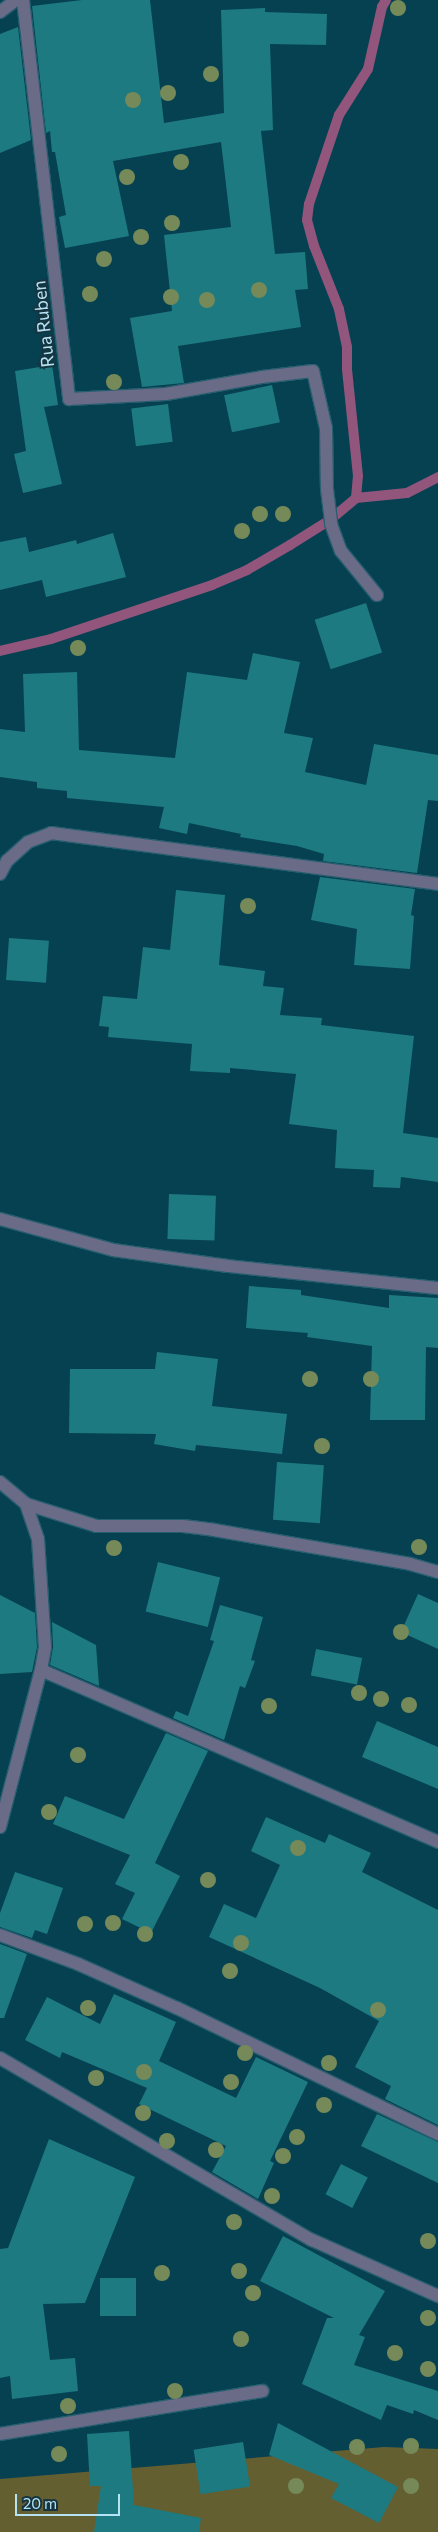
<!DOCTYPE html>
<style>
body{margin:0}
#map{position:relative;width:438px;height:2532px;overflow:hidden;background:#064152;font-family:Commissioner,sans-serif}
div>[style]{position:absolute}
.green>*{inset:0;background:#645f30}
.stream>*{height:10px;margin:-5px;padding:0 5px;transform-origin:5px;border-radius:5px;background:#92557b}
.building>*{inset:0;background:#1d7a81;transform-origin:0 0}
.roads{filter:drop-shadow(1px 0 #265e6f) drop-shadow(-1px 0 #265e6f) drop-shadow(0 1px #265e6f) drop-shadow(0 -1px #265e6f)}
.street>*{height:12px;margin:-6px;padding:0 6px;transform-origin:6px;border-radius:6px;background:#6a6b87}
.trees>*{width:16px;height:16px;margin:-8px;border-radius:50%;background:#768959}
span{translate:-50% -50%;white-space:nowrap;text-align:center;line-height:1.15;-webkit-text-stroke:4px #163540;paint-order:stroke}
.street-label{font-size:18px;color:#b6e3f3}
.scale{position:absolute;left:15px;top:2494px;width:105px;height:22px;box-sizing:border-box;border:2px solid #b6e3f3;border-top:0;padding-left:6px;font-size:15px;line-height:18px;white-space:nowrap;color:#b6e3f3;-webkit-text-stroke:4px #163540;paint-order:stroke}
</style>
<div id="map">
<div class="green">
<i style="clip-path:polygon(384px 2447px,438px 2449px,438px 2532px,0 2532px,0 2479px)"></i>
</div>
<div class="stream">
<i style="left:356px;top:498px;width:51px;rotate:-5.6deg"></i>
<i style="left:407px;top:493px;width:35px;rotate:-27deg"></i>
<i style="left:0;top:651px;width:52px;rotate:-13.2deg"></i>
<i style="left:51px;top:639px;width:170px;rotate:-18.5deg"></i>
<i style="left:212px;top:585px;width:38px;rotate:-23deg"></i>
<i style="left:247px;top:570px;width:50px;rotate:-30.2deg"></i>
<i style="left:290px;top:545px;width:47px;rotate:-32deg"></i>
<i style="left:330px;top:520px;width:34px;rotate:-40deg"></i>
<i style="left:356px;top:498px;width:22px;rotate:-85deg"></i>
<i style="left:358px;top:476px;width:108px;rotate:-95.9deg"></i>
<i style="left:347px;top:369px;width:22px;rotate:-90deg"></i>
<i style="left:347px;top:347px;width:39px;rotate:-102deg"></i>
<i style="left:339px;top:309px;width:68px;rotate:-111.6deg"></i>
<i style="left:314px;top:246px;width:27px;rotate:-105deg"></i>
<i style="left:307px;top:220px;width:16px;rotate:-83deg"></i>
<i style="left:309px;top:204px;width:94px;rotate:-71.4deg"></i>
<i style="left:339px;top:115px;width:54px;rotate:-57.8deg"></i>
<i style="left:368px;top:69px;width:64px;rotate:-77.3deg"></i>
<i style="left:382px;top:7px;width:8px;rotate:-60deg"></i>
</div>
<div class="building">
<i style="clip-path:polygon(82px 0,150px 0,164px 123px,224px 113px,221px 10px,265px 8px,265px 12px,327px 14px,326px 45px,270px 44px,273px 130px,261px 131px,275px 254px,305px 252px,308px 289px,295px 290px,301px 327px,178px 346px,184px 383px,142px 387px,130px 318px,172px 311px,164px 235px,231px 227px,221px 142px,113px 161px,129px 236px,65px 248px,59px 217px,66px 215px,55px 152px,52px 152px,50px 131px,46px 133px,32px 6px)"></i>
<i style="clip-path:polygon(18px 27px,31px 140px,0 153px,0 34px)"></i>
<i style="clip-path:polygon(52px 365px,58px 405px,44px 407px,62px 484px,23px 493px,14px 454px,26px 451px,15px 371px)"></i>
<i style="left:272px;top:385px;width:38px;height:49px;rotate:78deg"></i>
<i style="left:168px;top:404px;width:38px;height:37px;rotate:83deg"></i>
<i style="clip-path:polygon(113px 533px,126px 577px,46px 597px,42px 580px,0 590px,0 542px,26px 537px,29px 552px,76px 540px,77px 544px)"></i>
<i style="left:366px;top:603px;width:52px;height:54px;rotate:72deg"></i>
<i style="clip-path:polygon(253px 653px,300px 662px,284px 733px,313px 738px,305px 772px,366px 785px,374px 744px,438px 755px,438px 801px,428px 800px,417px 873px,323px 861px,324px 854px,297px 846px,240px 837px,241px 834px,189px 823px,187px 834px,159px 828px,164px 807px,67px 798px,67px 791px,37px 788px,37px 782px,0 777px,0 729px,25px 732px,23px 674px,77px 672px,79px 750px,175px 758px,187px 672px,247px 680px)"></i>
<i style="clip-path:polygon(320px 877px,415px 889px,411px 915px,414px 916px,410px 969px,354px 965px,357px 929px,311px 920px)"></i>
<i style="clip-path:polygon(176px 890px,225px 895px,219px 965px,265px 971px,263px 986px,284px 988px,280px 1015px,322px 1018px,321px 1025px,414px 1036px,403px 1133px,438px 1138px,438px 1182px,401px 1177px,400px 1188px,373px 1187px,374px 1170px,335px 1168px,337px 1130px,289px 1124px,296px 1074px,230px 1068px,230px 1073px,190px 1071px,192px 1044px,108px 1037px,109px 1027px,99px 1026px,103px 996px,137px 999px,143px 947px,170px 950px)"></i>
<i style="left:9px;top:938px;width:40px;height:42px;rotate:4deg"></i>
<i style="left:169px;top:1194px;width:47px;height:45px;rotate:2deg"></i>
<i style="clip-path:polygon(249px 1286px,301px 1290px,301px 1295px,389px 1308px,389px 1295px,438px 1298px,438px 1348px,426px 1347px,425px 1420px,370px 1420px,372px 1346px,307px 1337px,308px 1333px,246px 1328px)"></i>
<i style="clip-path:polygon(157px 1352px,218px 1359px,212px 1406px,287px 1414px,282px 1454px,196px 1445px,195px 1451px,154px 1444px,156px 1434px,69px 1433px,70px 1369px,155px 1369px)"></i>
<i style="left:277px;top:1462px;width:47px;height:58px;rotate:4deg"></i>
<i style="left:158px;top:1562px;width:64px;height:51px;rotate:14deg"></i>
<i style="clip-path:polygon(418px 1594px,438px 1603px,438px 1649px,401px 1632px)"></i>
<i style="clip-path:polygon(0 1595px,35px 1613px,37px 1647px,32px 1672px,0 1674px)"></i>
<i style="clip-path:polygon(220px 1605px,263px 1617px,251px 1660px,255px 1661px,245px 1688px,240px 1686px,224px 1740px,173px 1718px,176px 1711px,188px 1716px,214px 1641px,210px 1640px)"></i>
<i style="clip-path:polygon(52px 1622px,96px 1645px,99px 1686px,50px 1665px,53px 1647px)"></i>
<i style="left:316px;top:1649px;width:47px;height:27px;rotate:11deg"></i>
<i style="clip-path:polygon(377px 1721px,438px 1747px,438px 1789px,362px 1757px)"></i>
<i style="clip-path:polygon(166px 1733px,208px 1751px,155px 1863px,180px 1876px,151px 1933px,122px 1919px,135px 1893px,115px 1884px,130px 1855px,53px 1824px,65px 1796px,124px 1819px)"></i>
<i style="clip-path:polygon(266px 1817px,325px 1843px,329px 1834px,371px 1853px,362px 1872px,438px 1910px,438px 2125px,385px 2099px,391px 2086px,355px 2067px,379px 2021px,320px 1988px,209px 1937px,224px 1904px,256px 1918px,280px 1865px,251px 1851px)"></i>
<i style="clip-path:polygon(15px 1872px,63px 1888px,47px 1934px,35px 1930px,32px 1938px,0 1927px,0 1913px)"></i>
<i style="clip-path:polygon(0 1944px,27px 1954px,4px 2018px,0 2018px)"></i>
<i style="clip-path:polygon(114px 1994px,176px 2022px,159px 2061px,236px 2098px,256px 2057px,308px 2082px,270px 2161px,274px 2163px,258px 2199px,212px 2172px,226px 2146px,139px 2104px,147px 2088px,62px 2052px,60px 2058px,25px 2040px,47px 1997px,100px 2024px)"></i>
<i style="clip-path:polygon(377px 2114px,438px 2142px,438px 2183px,361px 2146px)"></i>
<i style="clip-path:polygon(49px 2139px,135px 2177px,85px 2303px,43px 2304px,50px 2360px,75px 2358px,78px 2391px,12px 2399px,10px 2376px,0 2378px,0 2249px,8px 2248px)"></i>
<i style="left:341px;top:2164px;width:30px;height:34px;rotate:27deg"></i>
<i style="clip-path:polygon(283px 2236px,385px 2291px,359px 2335px,365px 2337px,354px 2365px,438px 2391px,438px 2420px,414px 2410px,413px 2414px,387px 2405px,381px 2420px,302px 2384px,327px 2318px,334px 2318px,260px 2281px)"></i>
<i style="left:100px;top:2278px;width:36px;height:38px"></i>
<i style="clip-path:polygon(278px 2423px,398px 2487px,379px 2523px,331px 2498px,339px 2484px,269px 2455px)"></i>
<i style="clip-path:polygon(129px 2431px,134px 2505px,201px 2518px,199px 2532px,94px 2532px,101px 2486px,90px 2486px,87px 2434px)"></i>
<i style="left:243px;top:2442px;width:45px;height:50px;rotate:81deg"></i>
</div>
<div class="roads">
<div class="street">
<i style="left:23px;top:0;width:402px;rotate:83.4deg"></i>
<i style="left:69px;top:399px;width:97px;rotate:-3deg"></i>
<i style="left:166px;top:394px;width:97px;rotate:-10deg"></i>
<i style="left:262px;top:377px;width:51px;rotate:-6.7deg"></i>
<i style="left:313px;top:371px;width:58px;rotate:77.2deg"></i>
<i style="left:326px;top:428px;width:61px;rotate:89.1deg"></i>
<i style="left:327px;top:489px;width:35px;rotate:83deg"></i>
<i style="left:331px;top:524px;width:29px;rotate:70deg"></i>
<i style="left:341px;top:551px;width:57px;rotate:50.7deg"></i>
<i style="left:0;top:12px;width:20px;rotate:-37deg"></i>
<i style="left:0;top:874px;width:15px;rotate:-62deg"></i>
<i style="left:7px;top:861px;width:28px;rotate:-42deg"></i>
<i style="left:28px;top:842px;width:25px;rotate:-21deg"></i>
<i style="left:51px;top:833px;width:390px;rotate:7.5deg"></i>
<i style="left:0;top:1219px;width:117px;rotate:15.3deg"></i>
<i style="left:113px;top:1250px;width:116px;rotate:7.9deg"></i>
<i style="left:228px;top:1266px;width:211px;rotate:6deg"></i>
<i style="left:0;top:1482px;width:34px;rotate:40deg"></i>
<i style="left:26px;top:1504px;width:73px;rotate:17.4deg"></i>
<i style="left:96px;top:1526px;width:87px"></i>
<i style="left:183px;top:1526px;width:31px;rotate:7deg"></i>
<i style="left:214px;top:1530px;width:199px;rotate:9.8deg"></i>
<i style="left:410px;top:1564px;width:29px;rotate:16deg"></i>
<i style="left:41px;top:1670px;width:433px;rotate:23.4deg"></i>
<i style="left:0;top:1827px;width:162px;rotate:-75.4deg"></i>
<i style="left:41px;top:1670px;width:23px;rotate:-80deg"></i>
<i style="left:45px;top:1647px;width:108px;rotate:-93.7deg"></i>
<i style="left:38px;top:1539px;width:37px;rotate:-109deg"></i>
<i style="left:0;top:1935px;width:83px;rotate:20.4deg"></i>
<i style="left:78px;top:1964px;width:108px;rotate:24deg"></i>
<i style="left:177px;top:2008px;width:290px;rotate:25.8deg"></i>
<i style="left:0;top:2058px;width:361px;rotate:30.3deg"></i>
<i style="left:312px;top:2240px;width:138px;rotate:24deg"></i>
<i style="left:0;top:2434px;width:266px;rotate:-9.3deg"></i>
</div>
</div>
<div class="trees">
<i style="left:398px;top:8px"></i>
<i style="left:211px;top:74px"></i>
<i style="left:168px;top:93px"></i>
<i style="left:133px;top:100px"></i>
<i style="left:181px;top:162px"></i>
<i style="left:127px;top:177px"></i>
<i style="left:172px;top:223px"></i>
<i style="left:141px;top:237px"></i>
<i style="left:104px;top:259px"></i>
<i style="left:259px;top:290px"></i>
<i style="left:90px;top:294px"></i>
<i style="left:171px;top:297px"></i>
<i style="left:207px;top:300px"></i>
<i style="left:114px;top:382px"></i>
<i style="left:260px;top:514px"></i>
<i style="left:283px;top:514px"></i>
<i style="left:242px;top:531px"></i>
<i style="left:78px;top:648px"></i>
<i style="left:248px;top:906px"></i>
<i style="left:310px;top:1379px"></i>
<i style="left:371px;top:1379px"></i>
<i style="left:322px;top:1446px"></i>
<i style="left:419px;top:1547px"></i>
<i style="left:114px;top:1548px"></i>
<i style="left:401px;top:1632px"></i>
<i style="left:359px;top:1693px"></i>
<i style="left:381px;top:1699px"></i>
<i style="left:409px;top:1705px"></i>
<i style="left:269px;top:1706px"></i>
<i style="left:78px;top:1755px"></i>
<i style="left:49px;top:1812px"></i>
<i style="left:298px;top:1848px"></i>
<i style="left:208px;top:1880px"></i>
<i style="left:113px;top:1923px"></i>
<i style="left:85px;top:1924px"></i>
<i style="left:145px;top:1934px"></i>
<i style="left:241px;top:1943px"></i>
<i style="left:230px;top:1971px"></i>
<i style="left:88px;top:2008px"></i>
<i style="left:378px;top:2010px"></i>
<i style="left:245px;top:2053px"></i>
<i style="left:329px;top:2063px"></i>
<i style="left:144px;top:2072px"></i>
<i style="left:96px;top:2078px"></i>
<i style="left:231px;top:2082px"></i>
<i style="left:324px;top:2105px"></i>
<i style="left:143px;top:2113px"></i>
<i style="left:297px;top:2137px"></i>
<i style="left:167px;top:2141px"></i>
<i style="left:216px;top:2150px"></i>
<i style="left:283px;top:2156px"></i>
<i style="left:272px;top:2196px"></i>
<i style="left:234px;top:2222px"></i>
<i style="left:428px;top:2241px"></i>
<i style="left:239px;top:2271px"></i>
<i style="left:162px;top:2273px"></i>
<i style="left:253px;top:2293px"></i>
<i style="left:428px;top:2318px"></i>
<i style="left:241px;top:2339px"></i>
<i style="left:395px;top:2353px"></i>
<i style="left:428px;top:2369px"></i>
<i style="left:175px;top:2391px"></i>
<i style="left:68px;top:2406px"></i>
<i style="left:411px;top:2446px"></i>
<i style="left:357px;top:2447px"></i>
<i style="left:59px;top:2454px"></i>
<i style="left:296px;top:2486px"></i>
<i style="left:411px;top:2486px"></i>
</div>
<div class="street-label">
<span style="left:43px;top:324px;rotate:-96deg">Rua Ruben</span>
</div>
<div class="scale">20 m</div>
</div>
